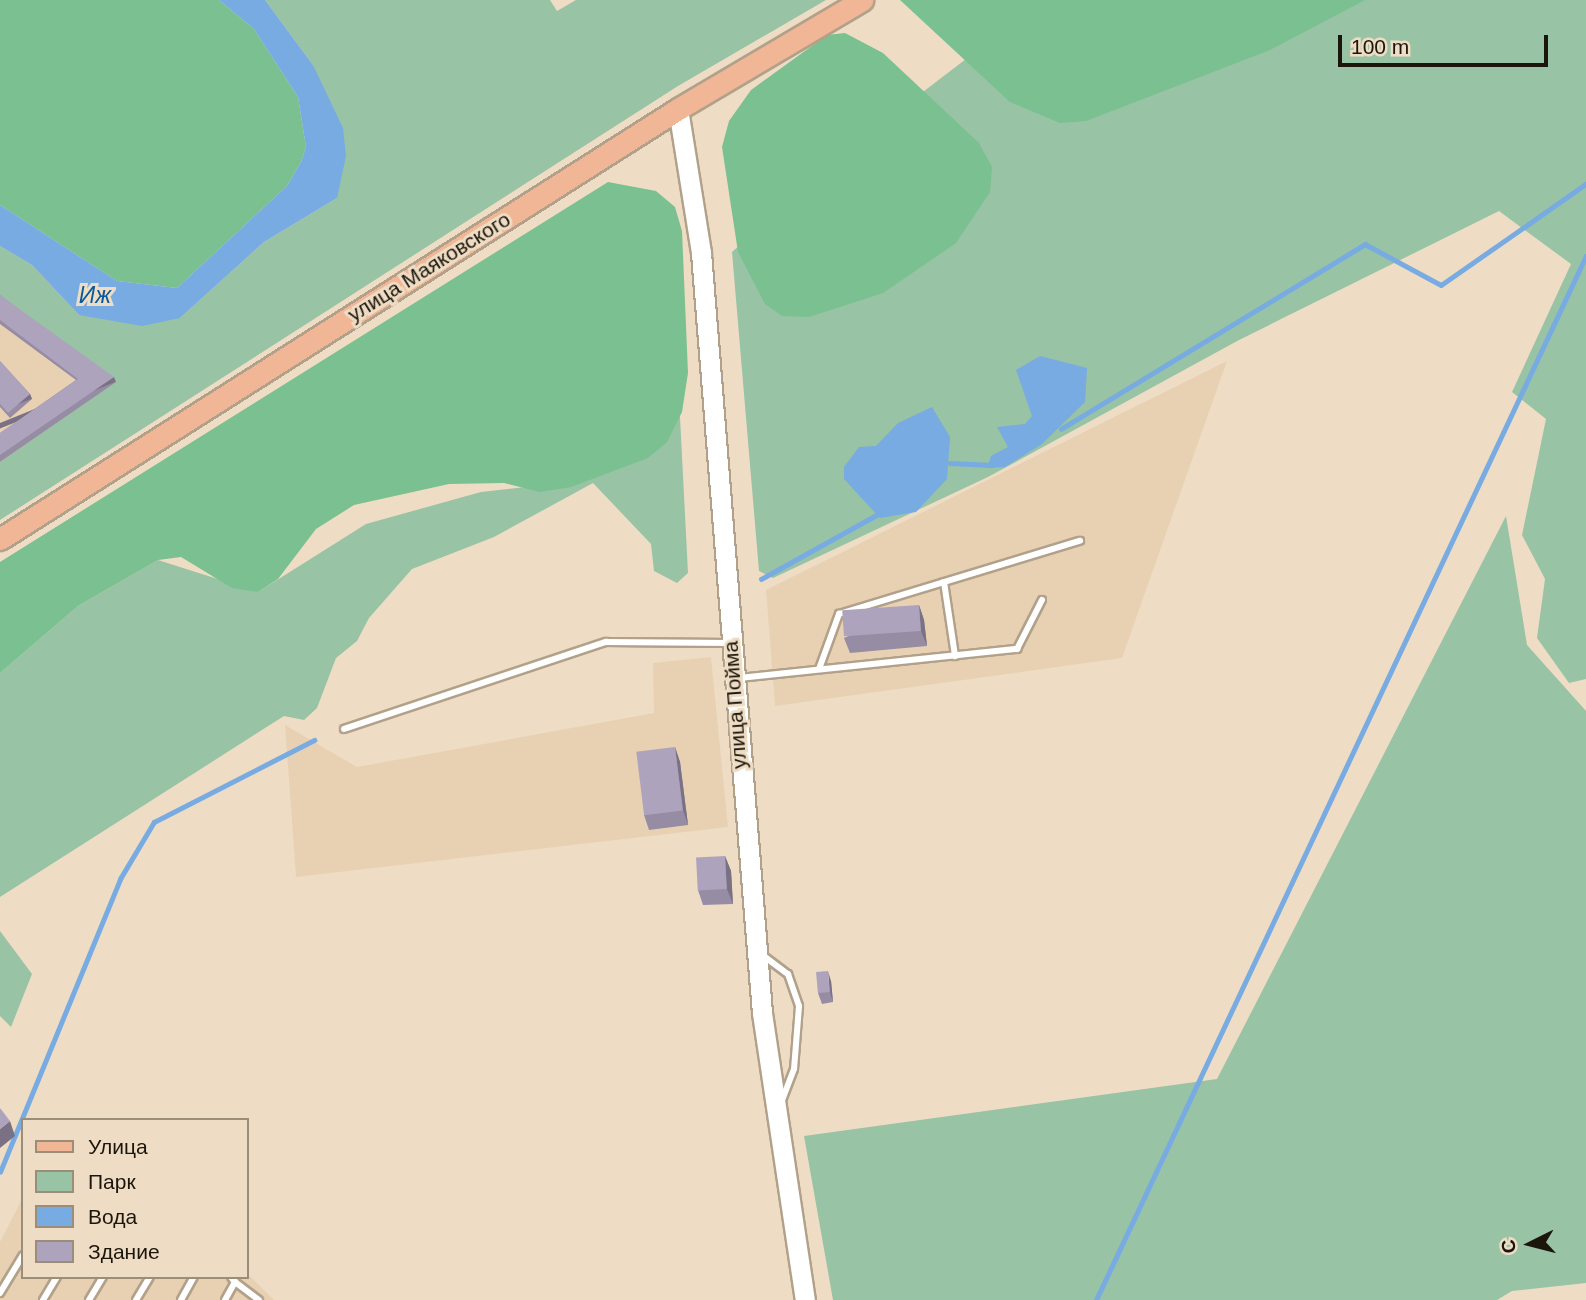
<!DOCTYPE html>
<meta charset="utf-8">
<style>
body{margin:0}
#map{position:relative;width:1586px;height:1300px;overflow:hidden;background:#eeddc4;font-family:Helvetica,sans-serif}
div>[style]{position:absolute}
.built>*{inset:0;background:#e8d1b3}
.green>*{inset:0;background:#98c3a5}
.forest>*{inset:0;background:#7ac091}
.water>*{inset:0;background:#77abe2}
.stream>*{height:4.5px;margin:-2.25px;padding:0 2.25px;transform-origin:2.25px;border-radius:2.25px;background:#77abe2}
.roads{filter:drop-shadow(2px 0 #b2a18a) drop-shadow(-2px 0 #b2a18a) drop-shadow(0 2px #b2a18a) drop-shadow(0 -2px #b2a18a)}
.lane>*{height:6px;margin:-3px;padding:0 3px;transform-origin:3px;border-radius:3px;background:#fff}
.secondary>*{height:19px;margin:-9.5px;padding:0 9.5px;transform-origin:9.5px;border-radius:9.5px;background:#fff}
.primary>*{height:21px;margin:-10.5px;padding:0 10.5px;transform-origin:10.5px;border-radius:10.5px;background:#f1b695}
.wall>*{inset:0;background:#968ca3}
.shaded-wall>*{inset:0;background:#7a7284;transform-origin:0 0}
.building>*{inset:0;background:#aea3bd;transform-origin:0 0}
span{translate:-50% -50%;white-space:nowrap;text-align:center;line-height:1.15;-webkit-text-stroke:6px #eeddc4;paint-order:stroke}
.street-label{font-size:21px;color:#1b150c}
.water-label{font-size:23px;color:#06599b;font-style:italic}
.legend{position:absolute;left:21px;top:1118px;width:228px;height:161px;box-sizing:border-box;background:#eeddc4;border:2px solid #9a8d7a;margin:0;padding:9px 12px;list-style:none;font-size:21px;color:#1b150c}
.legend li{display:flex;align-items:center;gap:14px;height:35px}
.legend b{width:35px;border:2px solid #9a8d7a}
.north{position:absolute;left:1495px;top:1209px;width:70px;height:70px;-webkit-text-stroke:5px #eeddc4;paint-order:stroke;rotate:264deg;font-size:19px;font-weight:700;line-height:28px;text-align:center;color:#1b150c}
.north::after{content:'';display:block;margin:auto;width:24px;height:32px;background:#1b150c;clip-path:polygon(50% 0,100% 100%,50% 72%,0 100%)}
.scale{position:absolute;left:1338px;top:35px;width:210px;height:32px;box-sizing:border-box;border:4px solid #1b150c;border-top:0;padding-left:9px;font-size:21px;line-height:24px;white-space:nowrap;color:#1b150c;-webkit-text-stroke:5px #eeddc4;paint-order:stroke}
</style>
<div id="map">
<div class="built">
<i style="clip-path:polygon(0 299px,116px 382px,0 462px)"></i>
<i style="clip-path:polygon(1227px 361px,1122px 658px,775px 706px,766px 590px)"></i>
<i style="clip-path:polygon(711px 657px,728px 827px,296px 877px,285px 725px,357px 767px,654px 713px,653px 663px)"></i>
<i style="clip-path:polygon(23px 1197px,23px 1277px,247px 1273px,274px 1300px,0 1300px,0 1242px)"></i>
</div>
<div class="green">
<i style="clip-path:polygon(265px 0,550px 0,557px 11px,576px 0,826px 0,678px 86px,0 520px,0 462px,115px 382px,0 299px,0 246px,32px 265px,79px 315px,180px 318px,264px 242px,337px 198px,313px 65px)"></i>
<i style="clip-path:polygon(1043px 0,1586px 0,1586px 679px,1569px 683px,1537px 638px,1545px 579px,1522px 535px,1546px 419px,1512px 392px,1571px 264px,1499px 211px,1239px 340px,988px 477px,773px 578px,759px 571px,732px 252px,847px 150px)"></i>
<i style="clip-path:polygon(674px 300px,688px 573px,677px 583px,654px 571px,651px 544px,593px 483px,494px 537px,412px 569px,369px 618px,357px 641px,336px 658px,317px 708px,304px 720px,284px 716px,0 897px,0 673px,78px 606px,158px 560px,258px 592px,366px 524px,481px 492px,570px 482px)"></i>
<i style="clip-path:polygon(1506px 516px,1527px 645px,1586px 711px,1586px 1283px,1512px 1291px,1497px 1300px,833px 1300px,804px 1136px,1217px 1079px)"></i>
<i style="clip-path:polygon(0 931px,32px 974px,11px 1027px,0 1016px)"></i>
</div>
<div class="forest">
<i style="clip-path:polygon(0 0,219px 0,254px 29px,298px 97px,306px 147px,301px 162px,287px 186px,177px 288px,117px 281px,0 205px)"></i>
<i style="clip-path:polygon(900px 0,1365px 0,1270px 50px,1086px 121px,1060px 123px,1010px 102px)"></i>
<i style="clip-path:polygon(845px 33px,883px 53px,979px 143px,992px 167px,990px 192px,956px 243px,883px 293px,809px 317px,782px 316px,765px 304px,738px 252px,722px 147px,729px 121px,751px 90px,827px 35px)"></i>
<i style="clip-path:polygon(608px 182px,656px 191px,675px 207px,682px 231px,688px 373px,682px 412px,667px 442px,648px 458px,571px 487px,540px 492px,504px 483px,449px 484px,354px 505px,316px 529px,278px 579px,258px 592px,232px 588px,181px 557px,158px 560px,78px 606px,0 673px,0 562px)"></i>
</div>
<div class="water">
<i style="clip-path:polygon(219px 0,265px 0,313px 65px,343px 128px,346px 156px,337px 198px,264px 242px,180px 318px,142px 326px,79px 315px,32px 265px,0 246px,0 205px,117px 281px,177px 288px,287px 186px,301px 162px,306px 147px,298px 97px,254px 29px)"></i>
<i style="clip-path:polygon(1040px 356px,1087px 368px,1085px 402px,1042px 444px,1005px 467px,987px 468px,991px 456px,1008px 447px,997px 427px,1025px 424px,1032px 416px,1016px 370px)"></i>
<i style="clip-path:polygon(932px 407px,950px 437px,947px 479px,916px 512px,880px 518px,844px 479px,844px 467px,859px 447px,876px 446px,898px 423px)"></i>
</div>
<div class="stream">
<i style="left:1061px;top:429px;width:356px;rotate:-31.3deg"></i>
<i style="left:1365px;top:244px;width:86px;rotate:28.3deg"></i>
<i style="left:1441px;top:285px;width:177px;rotate:-34.9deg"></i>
<i style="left:950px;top:463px;width:42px;rotate:2.7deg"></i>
<i style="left:761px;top:579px;width:136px;rotate:-29deg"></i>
<i style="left:0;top:1172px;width:317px;rotate:-67.7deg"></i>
<i style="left:120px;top:879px;width:66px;rotate:-59.2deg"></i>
<i style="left:154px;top:822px;width:180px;rotate:-27.1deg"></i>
<i style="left:1096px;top:1300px;width:1153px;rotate:-64.86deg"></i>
</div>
<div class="roads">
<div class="lane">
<i style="left:944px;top:582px;width:75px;rotate:81.5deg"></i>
<i style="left:819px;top:669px;width:59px;rotate:-70deg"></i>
<i style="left:839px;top:614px;width:252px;rotate:-16.9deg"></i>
<i style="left:739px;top:678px;width:280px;rotate:-6deg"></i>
<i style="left:1017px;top:649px;width:55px;rotate:-63deg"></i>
<i style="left:344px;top:729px;width:276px;rotate:-18.4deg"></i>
<i style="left:606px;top:642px;width:123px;rotate:0.5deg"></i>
<i style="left:761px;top:954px;width:34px;rotate:37deg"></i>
<i style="left:788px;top:974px;width:34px;rotate:71deg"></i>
<i style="left:799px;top:1006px;width:63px;rotate:94.5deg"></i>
<i style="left:794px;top:1069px;width:33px;rotate:111deg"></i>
<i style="left:235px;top:1282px;width:30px;rotate:37deg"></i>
<i style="left:0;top:1293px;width:44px;rotate:-58.8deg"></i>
<i style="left:43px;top:1300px;width:27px;rotate:-59deg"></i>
<i style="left:89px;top:1300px;width:27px;rotate:-59deg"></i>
<i style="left:136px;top:1300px;width:27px;rotate:-59deg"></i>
<i style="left:181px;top:1300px;width:26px;rotate:-61deg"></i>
<i style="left:225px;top:1300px;width:21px;rotate:-61deg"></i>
<i style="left:235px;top:1282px;width:6px;rotate:-129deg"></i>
</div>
<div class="secondary">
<i style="left:678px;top:109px;width:146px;rotate:80.9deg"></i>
<i style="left:701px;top:253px;width:762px;rotate:85.41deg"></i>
<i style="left:762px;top:1013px;width:290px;rotate:81.5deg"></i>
</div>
<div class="primary">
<i style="left:0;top:539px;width:803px;rotate:-32.38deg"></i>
<i style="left:678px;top:109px;width:214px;rotate:-30.6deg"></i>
</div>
</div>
<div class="wall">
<i style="clip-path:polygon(0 295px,116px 382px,0 462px,0 433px,76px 380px,0 324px)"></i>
<i style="clip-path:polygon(0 361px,30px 394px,32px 399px,10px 418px,0 407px)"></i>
<i style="clip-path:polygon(919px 605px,924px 620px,927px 646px,850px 653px,844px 638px)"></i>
<i style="clip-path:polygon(675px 747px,680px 762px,688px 825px,649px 830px,644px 815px)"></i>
<i style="clip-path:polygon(725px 856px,731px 871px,733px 904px,703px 905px,698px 890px)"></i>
<i style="clip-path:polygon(831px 981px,833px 1002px,822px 1004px,818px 993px)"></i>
</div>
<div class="shaded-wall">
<i style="left:114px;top:377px;width:5px;height:138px;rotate:68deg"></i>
<i style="left:30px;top:394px;width:5px;height:29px;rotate:68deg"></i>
<i style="clip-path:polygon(919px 605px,924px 620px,927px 646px,921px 631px)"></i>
<i style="clip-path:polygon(675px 747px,680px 762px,688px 825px,683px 810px)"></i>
<i style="clip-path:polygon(725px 856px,731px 871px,733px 904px,727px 889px)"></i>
<i style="clip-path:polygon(828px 971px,831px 981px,833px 1002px,830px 992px)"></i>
<i style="clip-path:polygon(10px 1121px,15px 1136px,0 1148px,0 1129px)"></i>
</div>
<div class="building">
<i style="clip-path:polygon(0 295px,114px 377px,0 455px,0 433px,78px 379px,0 320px)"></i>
<i style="clip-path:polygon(0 361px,30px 394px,8px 413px,0 404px)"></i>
<i style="left:919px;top:605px;width:26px;height:77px;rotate:86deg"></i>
<i style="left:675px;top:747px;width:64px;height:39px;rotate:83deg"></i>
<i style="left:725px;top:856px;width:33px;height:29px;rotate:87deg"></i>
<i style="left:828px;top:971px;width:21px;height:12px;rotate:85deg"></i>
<i style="clip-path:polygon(0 1108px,10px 1121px,0 1129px)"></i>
</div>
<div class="street-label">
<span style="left:429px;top:267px;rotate:-32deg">улица Маяковского</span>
<span style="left:735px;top:705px;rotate:-94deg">улица Пойма</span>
</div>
<div class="water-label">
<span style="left:95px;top:295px">Иж</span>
</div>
<ul class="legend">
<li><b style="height:9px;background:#f1b695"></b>Улица</li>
<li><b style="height:19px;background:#98c3a5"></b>Парк</li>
<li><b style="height:19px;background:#77abe2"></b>Вода</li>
<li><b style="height:19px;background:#aea3bd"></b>Здание</li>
</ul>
<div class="north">С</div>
<div class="scale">100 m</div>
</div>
